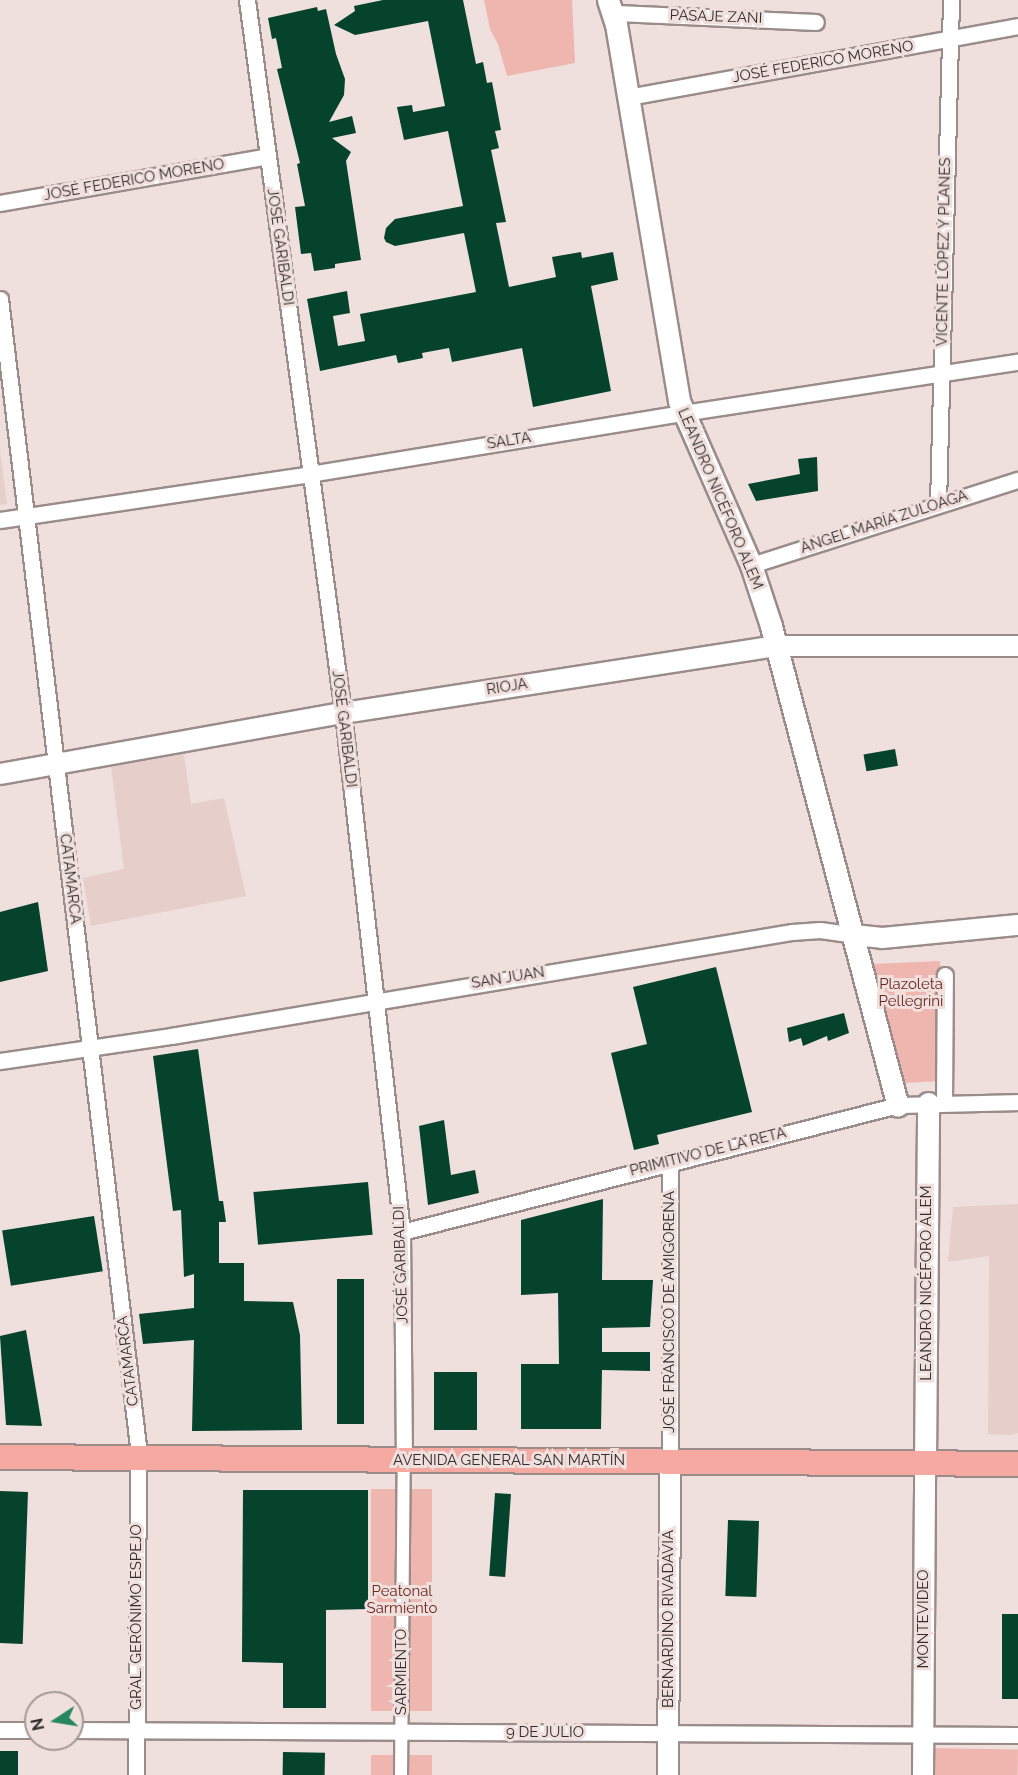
<!DOCTYPE html>
<meta charset="utf-8">
<style>
body{margin:0}
#map{position:relative;width:1018px;height:1775px;overflow:hidden;background:#efdfdd;font-family:Raleway,sans-serif}
div>[style]{position:absolute}
.built>*{inset:0;background:#e6cfcb}
.green>*{inset:0;background:#eeb6ae;transform-origin:0 0}
.building>*{inset:0;background:#05432c;transform-origin:0 0}
.roads{filter:drop-shadow(2px 0 #9a8c8a) drop-shadow(-2px 0 #9a8c8a) drop-shadow(0 2px #9a8c8a) drop-shadow(0 -2px #9a8c8a)}
.pedestrian>*{height:12px;margin:-6px;padding:0 6px;transform-origin:6px;border-radius:6px;background:#fff}
.minor>*{height:15px;margin:-7.5px;padding:0 7.5px;transform-origin:7.5px;border-radius:7.5px;background:#fff}
.tertiary>*{height:20px;margin:-10px;padding:0 10px;transform-origin:10px;border-radius:10px;background:#fff}
.secondary>*{height:21px;margin:-10.5px;padding:0 10.5px;transform-origin:10.5px;border-radius:10.5px;background:#fff}
.primary>*{height:24px;margin:-12px;padding:0 12px;transform-origin:12px;border-radius:12px;background:#f6a9a1}
span{translate:-50% -50%;white-space:nowrap;text-align:center;line-height:1.15;-webkit-text-stroke:6px #efdfdd;paint-order:stroke}
.street-label{font-size:15px;color:#322d2c}
.park-label{font-size:15px;color:#6d2720}
.north{position:absolute;left:24px;top:1691px;width:60px;height:60px;box-sizing:border-box;background:#efdfdd;border:2px solid #a39896;border-radius:50%;rotate:258deg;font-size:16px;font-weight:700;line-height:24px;text-align:center;color:#322d2c}
.north::after{content:'';display:block;margin:auto;width:21px;height:27px;background:#25865f;clip-path:polygon(50% 0,100% 100%,50% 72%,0 100%)}
</style>
<div id="map">
<div class="built">
<i style="clip-path:polygon(0 450px,7px 504px,0 505px)"></i>
<i style="clip-path:polygon(184px 754px,191px 804px,224px 798px,246px 896px,91px 926px,83px 878px,124px 869px,111px 767px)"></i>
<i style="clip-path:polygon(1018px 1204px,1018px 1433px,1009px 1435px,988px 1434px,989px 1256px,948px 1262px,953px 1207px)"></i>
</div>
<div class="green">
<i style="clip-path:polygon(484px 0,572px 0,575px 63px,507px 76px,498px 44px,490px 29px)"></i>
<i style="clip-path:polygon(940px 961px,940px 1081px,903px 1083px,873px 964px)"></i>
<i style="left:371px;top:1489px;width:61px;height:222px"></i>
<i style="left:930px;top:1748px;width:88px;height:27px;rotate:1deg"></i>
<i style="left:371px;top:1755px;width:61px;height:20px"></i>
</div>
<div class="building">
<i style="clip-path:polygon(383px 0,463px 0,476px 64px,483px 62px,487px 83px,492px 82px,501px 130px,495px 131px,499px 148px,491px 150px,506px 222px,496px 223px,509px 287px,556px 277px,552px 257px,581px 252px,582px 258px,613px 252px,618px 280px,591px 286px,611px 391px,533px 407px,522px 348px,452px 362px,449px 348px,422px 353px,423px 358px,398px 363px,396px 355px,320px 371px,307px 299px,347px 291px,350px 313px,333px 316px,338px 346px,365px 341px,360px 314px,476px 292px,464px 233px,395px 246px,386px 242px,384px 238px,386px 228px,395px 219px,463px 206px,448px 131px,404px 140px,397px 107px,412px 105px,413px 112px,445px 106px,428px 21px,355px 35px,334px 25px,355px 11px,354px 6px)"></i>
<i style="clip-path:polygon(317px 7px,318px 11px,326px 9px,336px 54px,345px 79px,344px 95px,329px 122px,352px 116px,356px 133px,332px 138px,351px 152px,346px 161px,361px 260px,335px 264px,335px 268px,314px 271px,311px 253px,301px 254px,295px 207px,305px 206px,297px 164px,300px 163px,277px 69px,282px 68px,276px 38px,272px 39px,268px 18px)"></i>
<i style="clip-path:polygon(817px 457px,818px 491px,756px 501px,748px 484px,800px 474px,798px 459px)"></i>
<i style="left:895px;top:749px;width:17px;height:32px;rotate:80deg"></i>
<i style="clip-path:polygon(38px 902px,48px 971px,0 982px,0 912px)"></i>
<i style="clip-path:polygon(716px 967px,752px 1112px,657px 1135px,659px 1144px,634px 1150px,611px 1053px,647px 1044px,633px 987px)"></i>
<i style="clip-path:polygon(844px 1013px,849px 1033px,828px 1041px,827px 1036px,803px 1046px,801px 1038px,789px 1042px,787px 1028px)"></i>
<i style="clip-path:polygon(198px 1049px,219px 1201px,223px 1201px,226px 1222px,219px 1222px,219px 1263px,244px 1263px,244px 1301px,293px 1302px,300px 1335px,302px 1430px,192px 1431px,194px 1340px,143px 1344px,139px 1314px,194px 1308px,194px 1274px,184px 1277px,181px 1210px,173px 1211px,153px 1056px)"></i>
<i style="clip-path:polygon(444px 1120px,451px 1175px,475px 1170px,479px 1193px,428px 1205px,419px 1126px)"></i>
<i style="left:368px;top:1182px;width:53px;height:115px;rotate:85deg"></i>
<i style="clip-path:polygon(603px 1199px,602px 1280px,653px 1280px,650px 1327px,602px 1328px,602px 1352px,650px 1352px,650px 1371px,602px 1370px,601px 1429px,521px 1429px,521px 1364px,559px 1364px,558px 1293px,521px 1295px,521px 1220px)"></i>
<i style="left:94px;top:1216px;width:56px;height:93px;rotate:81deg"></i>
<i style="left:337px;top:1279px;width:27px;height:145px"></i>
<i style="clip-path:polygon(26px 1330px,42px 1426px,6px 1425px,0 1336px)"></i>
<i style="left:434px;top:1372px;width:43px;height:58px"></i>
<i style="clip-path:polygon(243px 1490px,368px 1490px,368px 1609px,326px 1610px,326px 1708px,283px 1708px,283px 1663px,242px 1662px)"></i>
<i style="left:0;top:1491px;width:28px;height:152px;rotate:2deg"></i>
<i style="left:495px;top:1493px;width:16px;height:83px;rotate:4deg"></i>
<i style="left:728px;top:1520px;width:31px;height:76px;rotate:2deg"></i>
<i style="left:1002px;top:1614px;width:16px;height:85px"></i>
<i style="left:0;top:1751px;width:18px;height:24px"></i>
<i style="left:283px;top:1752px;width:42px;height:23px;rotate:1deg"></i>
</div>
<div class="roads">
<div class="pedestrian">
<i style="left:401px;top:1775px;width:315px;rotate:-89.5deg"></i>
</div>
<div class="minor">
<i style="left:247px;top:0;width:719px;rotate:82.33deg"></i>
<i style="left:343px;top:713px;width:522px;rotate:83.51deg"></i>
<i style="left:402px;top:1232px;width:228px;rotate:89.5deg"></i>
<i style="left:617px;top:13px;width:199px;rotate:2.6deg"></i>
<i style="left:628px;top:97px;width:396px;rotate:-10.3deg"></i>
<i style="left:0;top:203px;width:272px;rotate:-9.9deg"></i>
<i style="left:0;top:299px;width:1155px;rotate:83.14deg"></i>
<i style="left:138px;top:1446px;width:329px;rotate:90.3deg"></i>
<i style="left:938px;top:504px;width:504px;rotate:-88.52deg"></i>
<i style="left:0;top:520px;width:313px;rotate:-8.4deg"></i>
<i style="left:310px;top:474px;width:378px;rotate:-9.3deg"></i>
<i style="left:683px;top:413px;width:339px;rotate:-8.7deg"></i>
<i style="left:751px;top:565px;width:280px;rotate:-17.7deg"></i>
<i style="left:0;top:1061px;width:173px;rotate:-8.3deg"></i>
<i style="left:171px;top:1036px;width:630px;rotate:-9.51deg"></i>
<i style="left:792px;top:932px;width:28px;rotate:-4deg"></i>
<i style="left:820px;top:930px;width:34px;rotate:8deg"></i>
<i style="left:944px;top:1103px;width:128px;rotate:-89.6deg"></i>
<i style="left:402px;top:1232px;width:512px;rotate:-14.36deg"></i>
<i style="left:898px;top:1105px;width:120px;rotate:-1.4deg"></i>
<i style="left:670px;top:1462px;width:301px;rotate:-90deg"></i>
<i style="left:0;top:1730px;width:36px"></i>
<i style="left:72px;top:1730px;width:946px;rotate:0.3deg"></i>
</div>
<div class="tertiary">
<i style="left:0;top:774px;width:348px;rotate:-10.1deg"></i>
<i style="left:343px;top:713px;width:439px;rotate:-8.8deg"></i>
<i style="left:777px;top:646px;width:241px"></i>
<i style="left:854px;top:935px;width:28px;rotate:6deg"></i>
<i style="left:882px;top:938px;width:137px;rotate:-5.5deg"></i>
<i style="left:668px;top:1775px;width:313px;rotate:-89.6deg"></i>
<i style="left:923px;top:1775px;width:312px;rotate:-89.6deg"></i>
</div>
<div class="secondary">
<i style="left:608px;top:0;width:25px;rotate:72deg"></i>
<i style="left:616px;top:24px;width:382px;rotate:80.5deg"></i>
<i style="left:679px;top:401px;width:179px;rotate:66.3deg"></i>
<i style="left:751px;top:565px;width:64px;rotate:71.8deg"></i>
<i style="left:771px;top:626px;width:496px;rotate:75.2deg"></i>
<i style="left:925px;top:1463px;width:360px;rotate:-89.5deg"></i>
</div>
<div class="primary">
<i style="left:0;top:1457px;width:1018px;rotate:0.39deg"></i>
</div>
</div>
<div class="street-label">
<span style="left:716px;top:17px;rotate:2deg">PASAJE ZANI</span>
<span style="left:823px;top:62px;rotate:-10deg">JOSÉ FEDERICO MORENO</span>
<span style="left:134px;top:180px;rotate:-10deg">JOSÉ FEDERICO MORENO</span>
<span style="left:280px;top:247px;rotate:82deg">JOSÉ GARIBALDI</span>
<span style="left:944px;top:252px;rotate:-89deg">VICENTE LÓPEZ Y PLANES</span>
<span style="left:509px;top:441px;rotate:-9deg">SALTA</span>
<span style="left:720px;top:499px;rotate:67deg">LEANDRO NICÉFORO ALEM</span>
<span style="left:884px;top:522px;rotate:-18deg">ÁNGEL MARÍA ZULOAGA</span>
<span style="left:507px;top:687px;rotate:-9deg">RIOJA</span>
<span style="left:344px;top:729px;rotate:83deg">JOSÉ GARIBALDI</span>
<span style="left:70px;top:879px;rotate:83deg">CATAMARCA</span>
<span style="left:508px;top:978px;rotate:-9deg">SAN JUAN</span>
<span style="left:708px;top:1152px;rotate:-14deg">PRIMITIVO DE LA RETA</span>
<span style="left:401px;top:1265px;rotate:-92deg">JOSÉ GARIBALDI</span>
<span style="left:927px;top:1283px;rotate:-90deg">LEANDRO NICÉFORO ALEM</span>
<span style="left:670px;top:1312px;rotate:-90deg">JOSÉ FRANCISCO DE AMIGORENA</span>
<span style="left:128px;top:1361px;rotate:-97deg">CATAMARCA</span>
<span style="left:509px;top:1461px">AVENIDA GENERAL SAN MARTÍN</span>
<span style="left:137px;top:1617px;rotate:-90deg">GRAL. GERÓNIMO ESPEJO</span>
<span style="left:669px;top:1619px;rotate:-90deg">BERNARDINO RIVADAVIA</span>
<span style="left:924px;top:1619px;rotate:-90deg">MONTEVIDEO</span>
<span style="left:402px;top:1672px;rotate:-90deg">SARMIENTO</span>
<span style="left:545px;top:1733px">9 DE JULIO</span>
</div>
<div class="park-label">
<span style="left:911px;top:993px">Plazoleta<br>Pellegrini</span>
<span style="left:402px;top:1600px">Peatonal<br>Sarmiento</span>
</div>
<div class="north">N</div>
</div>
